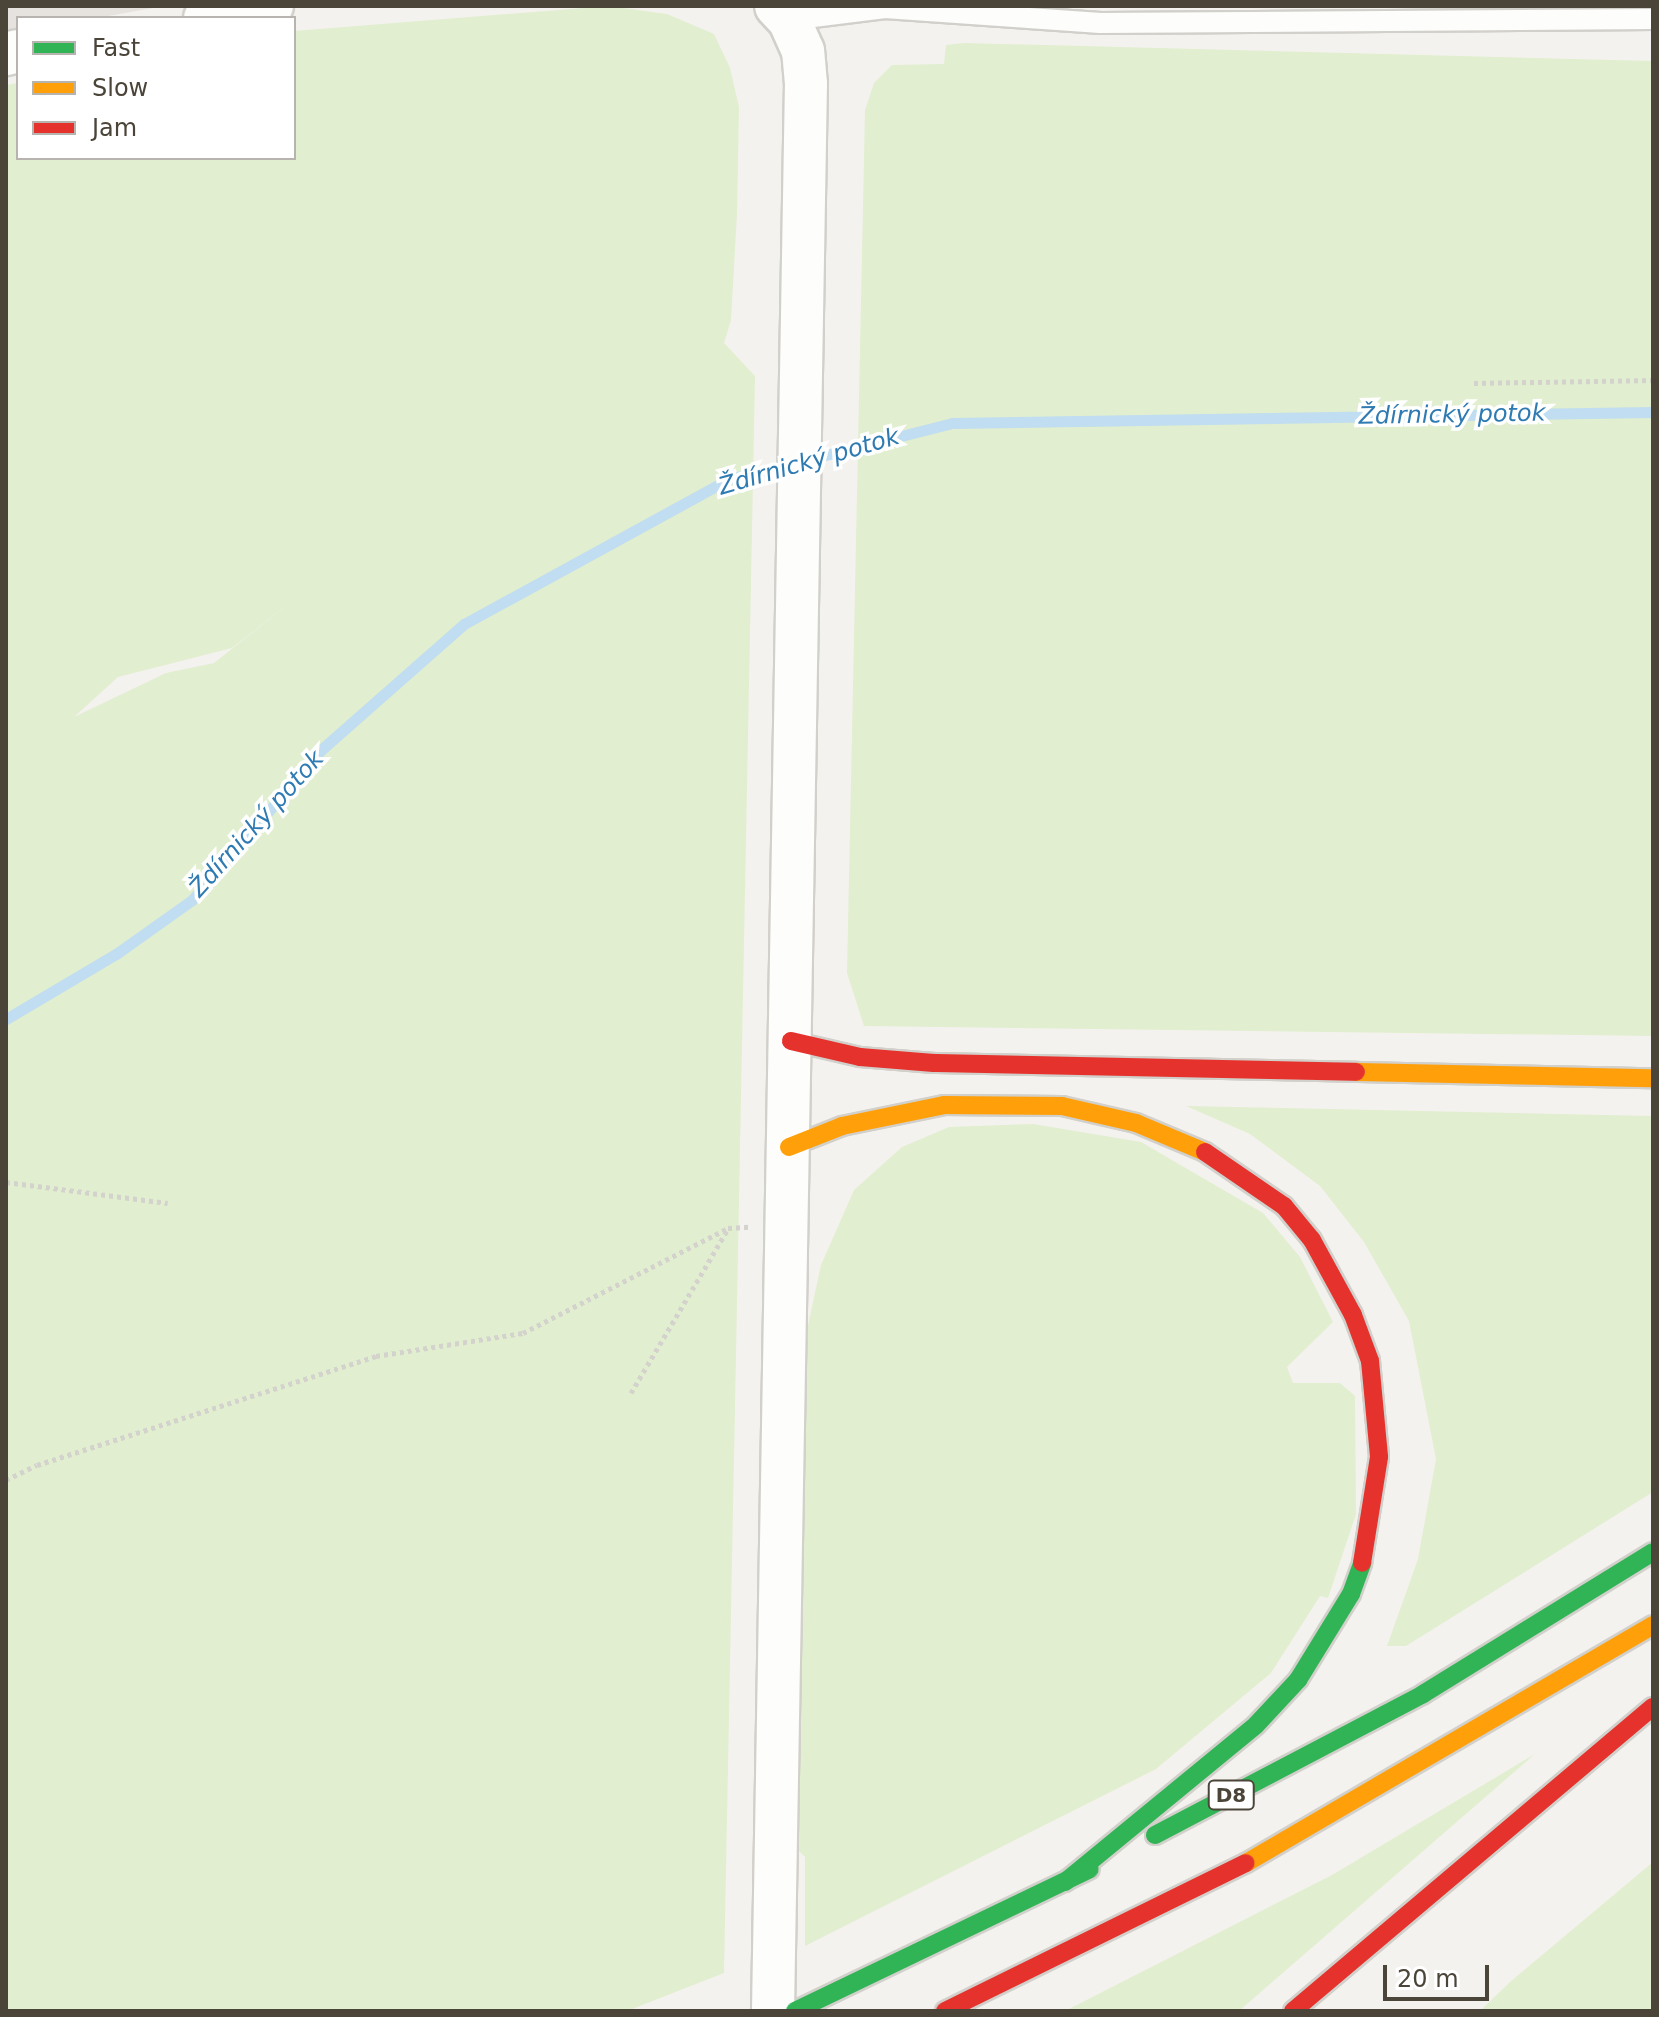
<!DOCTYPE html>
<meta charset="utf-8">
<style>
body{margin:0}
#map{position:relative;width:1659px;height:2017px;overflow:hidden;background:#f4f2ee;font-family:"DejaVu Sans",sans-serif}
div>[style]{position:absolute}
.industrial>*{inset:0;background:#e6e2de}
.green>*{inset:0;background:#e1eecf}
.stream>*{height:11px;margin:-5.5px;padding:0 5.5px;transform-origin:5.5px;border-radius:5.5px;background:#c0ddf1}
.path>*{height:5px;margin-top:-2.5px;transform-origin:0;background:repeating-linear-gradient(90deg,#d3d2cc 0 4px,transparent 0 8px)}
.roads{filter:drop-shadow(2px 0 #d2d0cb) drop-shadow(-2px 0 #d2d0cb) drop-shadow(0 2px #d2d0cb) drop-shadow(0 -2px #d2d0cb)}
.lane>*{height:20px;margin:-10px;padding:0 10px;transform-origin:10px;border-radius:10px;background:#fdfdfc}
.street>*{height:42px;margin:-21px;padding:0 21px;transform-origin:21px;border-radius:21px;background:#fdfdfc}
.fast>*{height:18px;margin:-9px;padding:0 9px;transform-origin:9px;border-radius:9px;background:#30b455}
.slow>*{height:18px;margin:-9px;padding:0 9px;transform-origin:9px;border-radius:9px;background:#ff9f0a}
.jam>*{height:18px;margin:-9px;padding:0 9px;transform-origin:9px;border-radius:9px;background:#e5322d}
span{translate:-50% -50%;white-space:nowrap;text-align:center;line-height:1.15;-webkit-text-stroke:7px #fff;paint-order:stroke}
.shield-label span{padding:2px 6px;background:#fff;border:2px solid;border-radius:6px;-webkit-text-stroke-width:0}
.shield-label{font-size:20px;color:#4b4439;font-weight:700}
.water-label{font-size:24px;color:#2e7ab2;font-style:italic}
.frame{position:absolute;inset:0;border:8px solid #4b4439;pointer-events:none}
.legend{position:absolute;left:16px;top:16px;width:280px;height:144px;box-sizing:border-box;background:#fff;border:2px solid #b7b4b0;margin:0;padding:10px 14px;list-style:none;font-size:24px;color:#4b4439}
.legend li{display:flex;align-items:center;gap:16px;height:40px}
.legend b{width:40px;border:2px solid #b7b4b0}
.scale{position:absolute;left:1383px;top:1965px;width:106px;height:36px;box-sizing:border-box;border:4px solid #4b4439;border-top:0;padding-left:10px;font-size:24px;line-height:28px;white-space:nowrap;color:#4b4439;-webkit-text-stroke:6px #fff;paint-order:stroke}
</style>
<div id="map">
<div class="industrial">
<i style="clip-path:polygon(6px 6px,164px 6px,97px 18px,18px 18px,18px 32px,6px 34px)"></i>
</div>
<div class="green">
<i style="clip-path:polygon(evenodd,609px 6px,667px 14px,714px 34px,730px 68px,739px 107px,737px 214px,731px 320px,724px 343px,755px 376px,724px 1973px,627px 2011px,6px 2011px,6px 85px,18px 83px,18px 158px,294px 158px,294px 31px,609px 6px,316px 582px,214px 663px,166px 673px,74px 717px,118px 677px,232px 648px,316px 582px)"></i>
<i style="clip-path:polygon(964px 43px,1653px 61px,1653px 1036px,864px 1026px,847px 973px,865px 110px,874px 83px,892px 65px,944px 64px,946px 45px)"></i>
<i style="clip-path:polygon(1186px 1106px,1653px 1116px,1653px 1492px,1406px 1646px,1387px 1646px,1418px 1559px,1436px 1459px,1409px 1321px,1364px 1242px,1320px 1186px,1250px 1134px)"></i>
<i style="clip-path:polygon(1033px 1124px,1141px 1142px,1263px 1213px,1300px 1257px,1333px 1322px,1287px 1367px,1293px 1383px,1340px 1383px,1355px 1396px,1356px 1514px,1328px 1598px,1320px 1596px,1271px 1673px,1156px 1769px,805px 1946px,805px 1857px,798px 1850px,802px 1496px,807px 1330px,821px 1265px,854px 1190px,902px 1147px,949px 1127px)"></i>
<i style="clip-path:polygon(1535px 1754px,1239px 2011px,1065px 2011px,1332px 1875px)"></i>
<i style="clip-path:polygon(1653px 1862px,1653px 2011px,1480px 2011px,1510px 1982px)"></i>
</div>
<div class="stream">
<i style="left:806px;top:460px;width:151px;rotate:-14.2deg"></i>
<i style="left:952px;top:423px;width:701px;rotate:-0.9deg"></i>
<i style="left:6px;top:1019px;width:128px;rotate:-30.6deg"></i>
<i style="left:116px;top:954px;width:93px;rotate:-35.4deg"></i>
<i style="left:192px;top:900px;width:199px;rotate:-49.3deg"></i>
<i style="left:322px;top:749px;width:189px;rotate:-41.4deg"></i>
<i style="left:464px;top:624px;width:302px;rotate:-28.7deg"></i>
<i style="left:729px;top:479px;width:63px;rotate:-13.8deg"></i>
</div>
<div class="path">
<i style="left:1474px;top:383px;width:179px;rotate:-1deg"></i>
<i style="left:6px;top:1182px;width:163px;rotate:7.4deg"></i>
<i style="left:631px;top:1393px;width:191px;rotate:-59.4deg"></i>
<i style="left:6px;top:1480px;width:34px;rotate:-26deg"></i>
<i style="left:37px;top:1465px;width:356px;rotate:-17.8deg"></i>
<i style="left:376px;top:1356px;width:149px;rotate:-8.9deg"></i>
<i style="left:523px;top:1333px;width:230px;rotate:-27.1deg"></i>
<i style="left:728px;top:1228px;width:22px;rotate:-3deg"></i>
</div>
<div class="roads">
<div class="lane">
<i style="left:789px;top:20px;width:97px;rotate:-7.1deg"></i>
<i style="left:885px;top:8px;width:216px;rotate:4deg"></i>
<i style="left:1100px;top:23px;width:553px;rotate:-0.41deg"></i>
</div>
<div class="street">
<i style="left:205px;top:18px;width:68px;rotate:-10.2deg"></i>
<i style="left:6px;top:54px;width:12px;rotate:-14deg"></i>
<i style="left:773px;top:2011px;width:1927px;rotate:-89.02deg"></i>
<i style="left:806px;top:84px;width:33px;rotate:-95deg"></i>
<i style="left:803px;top:51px;width:34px;rotate:-114deg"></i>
<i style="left:789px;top:20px;width:19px;rotate:-133deg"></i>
</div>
<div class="fast">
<i style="left:1155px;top:1835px;width:303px;rotate:-27.7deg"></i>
<i style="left:1423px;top:1694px;width:270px;rotate:-31.7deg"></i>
<i style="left:1065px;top:1882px;width:247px;rotate:-39.4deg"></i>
<i style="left:1256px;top:1725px;width:62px;rotate:-47deg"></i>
<i style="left:1298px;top:1680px;width:101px;rotate:-58.4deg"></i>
<i style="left:1351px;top:1594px;width:33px;rotate:-70deg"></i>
<i style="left:795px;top:2011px;width:327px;rotate:-25.7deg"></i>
</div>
<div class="slow">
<i style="left:1356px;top:1072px;width:297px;rotate:1.2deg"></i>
<i style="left:789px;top:1147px;width:57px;rotate:-21.6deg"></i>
<i style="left:842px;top:1126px;width:104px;rotate:-11.6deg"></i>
<i style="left:944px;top:1105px;width:118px;rotate:0.5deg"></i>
<i style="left:1062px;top:1106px;width:76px;rotate:12.9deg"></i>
<i style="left:1136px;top:1123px;width:75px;rotate:22.8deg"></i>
<i style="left:1246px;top:1863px;width:471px;rotate:-30.3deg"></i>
</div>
<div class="jam">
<i style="left:791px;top:1041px;width:71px;rotate:13.1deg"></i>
<i style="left:860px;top:1057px;width:74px;rotate:4.6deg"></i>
<i style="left:934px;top:1063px;width:422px;rotate:1.2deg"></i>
<i style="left:1205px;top:1152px;width:96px;rotate:34.4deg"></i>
<i style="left:1284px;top:1206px;width:44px;rotate:50.5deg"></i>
<i style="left:1312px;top:1240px;width:85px;rotate:61.3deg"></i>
<i style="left:1353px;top:1315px;width:49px;rotate:69.7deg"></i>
<i style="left:1370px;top:1361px;width:96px;rotate:84.6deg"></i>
<i style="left:1379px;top:1457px;width:107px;rotate:99.1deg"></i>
<i style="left:945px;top:2011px;width:335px;rotate:-26.2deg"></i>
<i style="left:1293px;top:2011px;width:471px;rotate:-40.2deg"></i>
</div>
</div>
<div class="shield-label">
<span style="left:1231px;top:1795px">D8</span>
</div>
<div class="water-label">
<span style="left:1452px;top:415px;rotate:-1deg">Ždírnický potok</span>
<span style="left:809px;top:462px;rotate:-16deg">Ždírnický potok</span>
<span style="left:257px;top:824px;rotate:-48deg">Ždírnický potok</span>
</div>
<div class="frame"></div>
<ul class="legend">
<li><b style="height:10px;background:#30b455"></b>Fast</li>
<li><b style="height:10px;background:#ff9f0a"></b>Slow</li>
<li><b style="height:10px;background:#e5322d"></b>Jam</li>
</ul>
<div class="scale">20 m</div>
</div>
